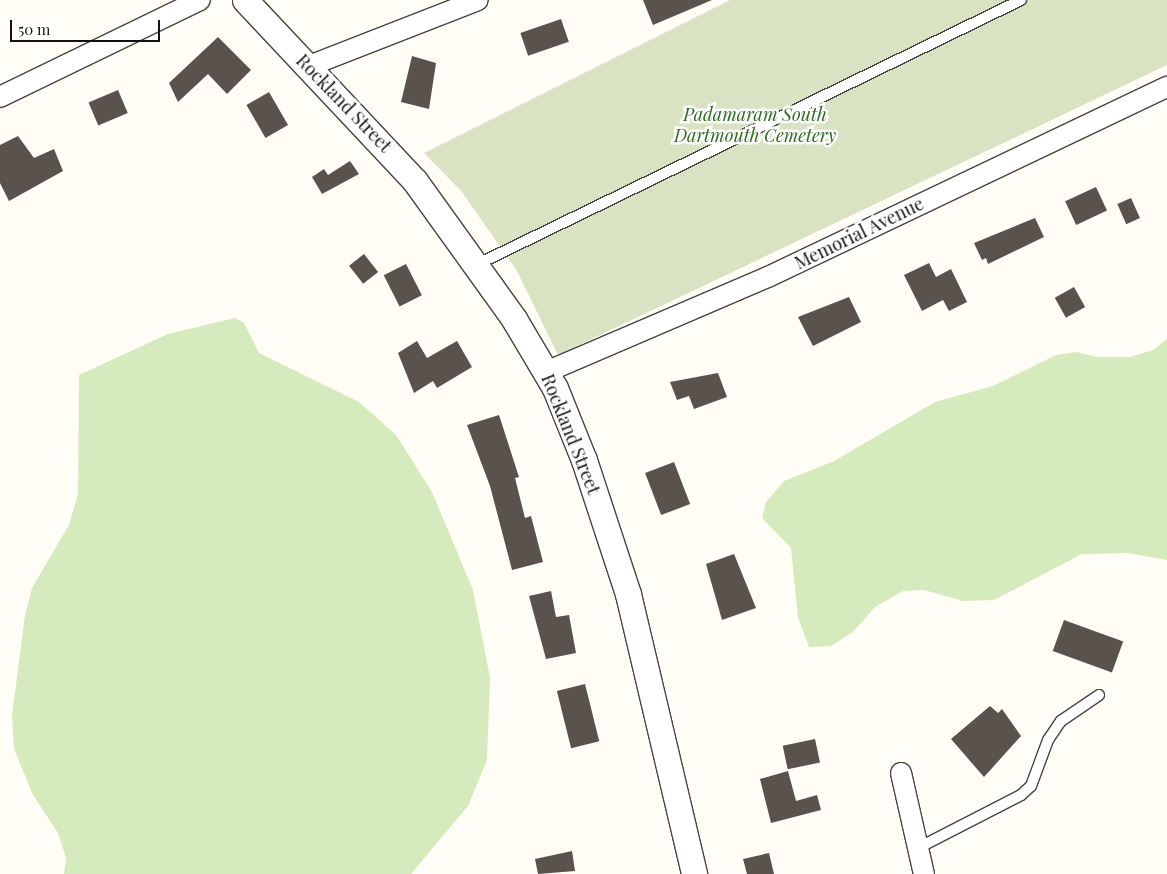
<!DOCTYPE html>
<style>
body{margin:0}
#map{position:relative;width:1167px;height:874px;overflow:hidden;background:#fffdf5;font-family:"Playfair Display",serif}
div>[style]{position:absolute}
.green>*{inset:0;background:#d5ebbd}
.cemetery>*{inset:0;background:#d9e3c4}
.building>*{inset:0;background:#5a524d;transform-origin:0 0}
.roads{filter:drop-shadow(1px 0 #444) drop-shadow(-1px 0 #444) drop-shadow(0 1px #444) drop-shadow(0 -1px #444)}
.service>*{height:10px;margin:-5px;padding:0 5px;transform-origin:5px;border-radius:5px;background:#fff}
.minor>*{height:20px;margin:-10px;padding:0 10px;transform-origin:10px;border-radius:10px;background:#fff}
.tertiary>*{height:25px;margin:-12.5px;padding:0 12.5px;transform-origin:12.5px;border-radius:12.5px;background:#fff}
span{translate:-50% -50%;white-space:nowrap;text-align:center;line-height:1.15;-webkit-text-stroke:5px #fff;paint-order:stroke}
.street-label{font-size:18px;color:#111}
.park-label{font-size:18px;color:#2f6b1f;font-style:italic}
.scale{position:absolute;left:10px;top:20px;width:150px;height:22px;box-sizing:border-box;border:2px solid #111;border-top:0;padding-left:6px;font-size:15px;line-height:18px;white-space:nowrap;color:#111;-webkit-text-stroke:4px #fff;paint-order:stroke}
</style>
<div id="map">
<div class="green">
<i style="clip-path:polygon(235px 318px,244px 323px,259px 353px,359px 402px,396px 435px,432px 492px,473px 590px,490px 678px,487px 760px,468px 806px,411px 874px,64px 874px,66px 858px,58px 833px,33px 795px,14px 749px,12px 716px,25px 615px,32px 588px,69px 525px,78px 494px,79px 375px,168px 334px)"></i>
<i style="clip-path:polygon(1167px 339px,1167px 560px,1128px 553px,1082px 554px,994px 600px,963px 601px,924px 590px,903px 591px,875px 607px,853px 632px,831px 646px,809px 647px,798px 618px,791px 548px,762px 518px,766px 502px,784px 481px,834px 461px,935px 402px,993px 386px,1056px 355px,1077px 352px,1097px 357px,1130px 357px,1153px 350px)"></i>
</div>
<div class="cemetery">
<i style="clip-path:polygon(730px 0,1167px 0,1167px 65px,558px 355px,517px 271px,462px 192px,424px 153px)"></i>
</div>
<div class="building">
<i style="clip-path:polygon(643px 0,712px 0,653px 25px)"></i>
<i style="left:561px;top:19px;width:24px;height:43px;rotate:71deg"></i>
<i style="clip-path:polygon(218px 37px,251px 70px,227px 94px,208px 74px,178px 102px,169px 83px)"></i>
<i style="clip-path:polygon(412px 56px,436px 63px,429px 109px,401px 102px)"></i>
<i style="left:118px;top:90px;width:25px;height:32px;rotate:67deg"></i>
<i style="left:269px;top:92px;width:38px;height:26px;rotate:60deg"></i>
<i style="clip-path:polygon(18px 136px,34px 158px,54px 149px,63px 171px,9px 201px,0 183px,0 145px)"></i>
<i style="clip-path:polygon(350px 161px,359px 174px,322px 194px,312px 177px,324px 169px,328px 175px)"></i>
<i style="left:1096px;top:187px;width:26px;height:34px;rotate:65deg"></i>
<i style="left:1131px;top:198px;width:22px;height:15px;rotate:66deg"></i>
<i style="clip-path:polygon(1035px 218px,1044px 237px,988px 264px,986px 258px,982px 260px,974px 243px)"></i>
<i style="left:364px;top:254px;width:23px;height:19px;rotate:52deg"></i>
<i style="clip-path:polygon(929px 263px,936px 277px,951px 269px,967px 302px,949px 311px,943px 300px,922px 311px,904px 275px)"></i>
<i style="left:406px;top:264px;width:35px;height:25px;rotate:63deg"></i>
<i style="left:1074px;top:287px;width:23px;height:22px;rotate:61deg"></i>
<i style="clip-path:polygon(849px 297px,861px 322px,813px 346px,798px 317px)"></i>
<i style="clip-path:polygon(417px 341px,427px 358px,457px 341px,472px 367px,437px 388px,433px 381px,414px 393px,398px 353px)"></i>
<i style="clip-path:polygon(718px 373px,727px 397px,694px 409px,689px 396px,677px 400px,670px 382px)"></i>
<i style="clip-path:polygon(499px 415px,519px 477px,515px 478px,525px 518px,531px 516px,543px 562px,512px 570px,490px 486px,467px 425px)"></i>
<i style="left:674px;top:462px;width:45px;height:31px;rotate:69deg"></i>
<i style="clip-path:polygon(734px 554px,756px 608px,722px 620px,706px 564px)"></i>
<i style="clip-path:polygon(551px 591px,556px 617px,569px 615px,576px 653px,546px 659px,529px 596px)"></i>
<i style="left:1064px;top:620px;width:63px;height:33px;rotate:20deg"></i>
<i style="left:585px;top:684px;width:59px;height:29px;rotate:76deg"></i>
<i style="clip-path:polygon(990px 706px,998px 713px,1002px 709px,1021px 736px,984px 777px,951px 739px)"></i>
<i style="left:815px;top:739px;width:24px;height:33px;rotate:78deg"></i>
<i style="clip-path:polygon(788px 771px,796px 801px,817px 795px,821px 810px,771px 823px,760px 779px)"></i>
<i style="clip-path:polygon(572px 851px,575px 871px,538px 874px,535px 859px)"></i>
<i style="clip-path:polygon(769px 853px,774px 874px,747px 874px,743px 859px)"></i>
</div>
<div class="roads">
<div class="service">
<i style="left:476px;top:265px;width:606px;rotate:-25.93deg"></i>
<i style="left:918px;top:848px;width:116px;rotate:-27.2deg"></i>
<i style="left:1021px;top:795px;width:13px;rotate:-42deg"></i>
<i style="left:1031px;top:786px;width:49px;rotate:-69.7deg"></i>
<i style="left:1048px;top:740px;width:23px;rotate:-56deg"></i>
<i style="left:1061px;top:721px;width:46px;rotate:-34.4deg"></i>
</div>
<div class="minor">
<i style="left:309px;top:66px;width:181px;rotate:-21.3deg"></i>
<i style="left:0;top:97px;width:222px;rotate:-25.9deg"></i>
<i style="left:546px;top:372px;width:241px;rotate:-23.2deg"></i>
<i style="left:768px;top:277px;width:442px;rotate:-25.5deg"></i>
<i style="left:901px;top:773px;width:104px;rotate:77.2deg"></i>
</div>
<div class="tertiary">
<i style="left:245px;top:0;width:248px;rotate:46.8deg"></i>
<i style="left:415px;top:181px;width:170px;rotate:54.3deg"></i>
<i style="left:514px;top:319px;width:80px;rotate:59.3deg"></i>
<i style="left:555px;top:388px;width:78px;rotate:68.1deg"></i>
<i style="left:584px;top:460px;width:141px;rotate:71.8deg"></i>
<i style="left:628px;top:594px;width:288px;rotate:76.7deg"></i>
</div>
</div>
<div class="street-label">
<span style="left:344px;top:103px;rotate:46deg">Rockland Street</span>
<span style="left:859px;top:233px;rotate:-26deg">Memorial Avenue</span>
<span style="left:571px;top:434px;rotate:68deg">Rockland Street</span>
</div>
<div class="park-label">
<span style="left:755px;top:125px">Padamaram South<br>Dartmouth Cemetery</span>
</div>
<div class="scale">50 m</div>
</div>
